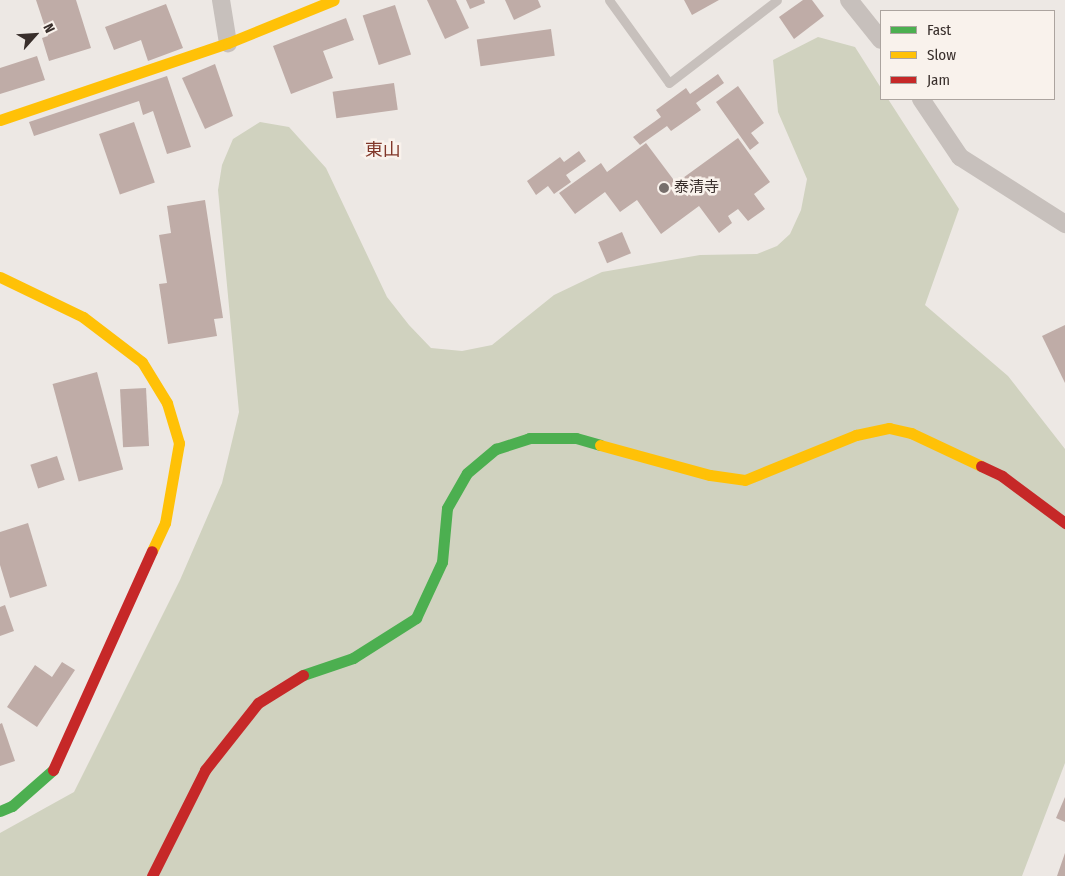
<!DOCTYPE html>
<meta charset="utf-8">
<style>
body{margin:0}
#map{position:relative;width:1065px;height:876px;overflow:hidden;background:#ede8e4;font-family:"Fira Sans Condensed","Noto Sans JP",sans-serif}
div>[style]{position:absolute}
.green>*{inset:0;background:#d0d2bf}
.building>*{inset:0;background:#bfaca7;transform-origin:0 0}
.lane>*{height:9px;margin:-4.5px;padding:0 4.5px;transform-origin:4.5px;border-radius:4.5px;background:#c7c0bc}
.street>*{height:18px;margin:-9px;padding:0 9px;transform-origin:9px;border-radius:9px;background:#c7c0bc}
.fast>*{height:11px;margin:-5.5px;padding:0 5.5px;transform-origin:5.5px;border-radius:5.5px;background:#4caf50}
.slow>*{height:11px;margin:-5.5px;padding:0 5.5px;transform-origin:5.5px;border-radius:5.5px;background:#ffc107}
.jam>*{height:11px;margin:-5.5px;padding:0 5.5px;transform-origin:5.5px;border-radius:5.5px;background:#c62828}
.dots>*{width:14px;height:14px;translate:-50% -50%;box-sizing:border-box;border:2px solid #f9f2ec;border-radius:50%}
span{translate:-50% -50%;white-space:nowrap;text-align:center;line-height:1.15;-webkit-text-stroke:5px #f9f2ec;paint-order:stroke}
.poi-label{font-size:15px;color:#382e2b}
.left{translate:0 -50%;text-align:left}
.quarter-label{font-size:18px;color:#813729}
.legend{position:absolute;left:880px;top:10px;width:175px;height:90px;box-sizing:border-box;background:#f9f2ec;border:1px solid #aca49f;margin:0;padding:6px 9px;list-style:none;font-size:15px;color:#382e2b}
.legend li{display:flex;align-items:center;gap:10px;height:25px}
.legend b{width:25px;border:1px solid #aca49f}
.north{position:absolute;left:10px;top:10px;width:50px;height:50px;-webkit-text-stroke:4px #f9f2ec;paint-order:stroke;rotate:64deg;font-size:14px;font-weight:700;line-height:20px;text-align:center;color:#382e2b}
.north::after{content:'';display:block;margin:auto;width:18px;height:22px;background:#382e2b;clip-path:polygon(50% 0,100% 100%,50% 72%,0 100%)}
</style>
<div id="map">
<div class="green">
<i style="clip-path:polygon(818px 37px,855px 47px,881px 88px,881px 99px,888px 99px,959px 209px,925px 305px,1008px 376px,1065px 449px,1065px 763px,1022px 876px,0 876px,0 833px,74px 792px,180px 580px,222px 483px,239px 412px,218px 190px,222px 165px,233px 139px,260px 122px,289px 127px,326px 168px,387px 297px,409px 325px,431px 348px,462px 351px,492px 345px,554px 295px,602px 272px,700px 255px,757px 254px,777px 246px,790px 234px,801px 210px,807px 179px,778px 112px,773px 60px)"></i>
</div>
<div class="building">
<i style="clip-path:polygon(36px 0,76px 0,91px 48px,49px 61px,42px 38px,48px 36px)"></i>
<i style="clip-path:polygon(427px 0,456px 0,469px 28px,445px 39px)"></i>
<i style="clip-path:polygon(466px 0,484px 0,485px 3px,470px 9px)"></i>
<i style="clip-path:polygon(505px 0,538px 0,541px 7px,514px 20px)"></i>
<i style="clip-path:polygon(684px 0,719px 0,692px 15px)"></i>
<i style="clip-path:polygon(803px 0,812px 0,824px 16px,794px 39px,779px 17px)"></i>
<i style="clip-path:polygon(166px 4px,183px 48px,148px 61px,141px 40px,114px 50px,105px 27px)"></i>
<i style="left:395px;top:5px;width:52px;height:34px;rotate:72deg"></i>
<i style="clip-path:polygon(346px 18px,354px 40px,323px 51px,333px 78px,291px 94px,273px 46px)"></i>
<i style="left:551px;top:29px;width:27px;height:75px;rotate:82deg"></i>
<i style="clip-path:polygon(37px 56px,45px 80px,0 94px,0 68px)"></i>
<i style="clip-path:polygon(215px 64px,233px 116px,205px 129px,182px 78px)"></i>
<i style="clip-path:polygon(718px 74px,724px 83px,696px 103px,701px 110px,671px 131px,667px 126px,640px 145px,633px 137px,661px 117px,656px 110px,686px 88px,690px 94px)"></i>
<i style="clip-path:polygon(167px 76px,191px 147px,167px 154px,153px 111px,143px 115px,139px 101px,34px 136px,29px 122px)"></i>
<i style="left:394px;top:83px;width:27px;height:62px;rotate:82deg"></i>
<i style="clip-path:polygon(738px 86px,764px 123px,751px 133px,759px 143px,750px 150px,716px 102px)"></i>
<i style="left:134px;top:122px;width:64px;height:37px;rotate:71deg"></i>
<i style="clip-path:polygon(738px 138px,770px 182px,754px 194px,765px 209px,748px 221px,738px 209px,728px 216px,732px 223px,719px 233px,699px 206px,661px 234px,637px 200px,620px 212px,605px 192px,575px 214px,559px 193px,601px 163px,607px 172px,646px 143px,676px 183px)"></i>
<i style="clip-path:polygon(579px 151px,586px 161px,566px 175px,571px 182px,554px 194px,548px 186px,536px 195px,527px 181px,560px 157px,564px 162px)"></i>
<i style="clip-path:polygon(205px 200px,223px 318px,214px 319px,217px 336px,168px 344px,159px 284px,167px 283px,159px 235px,171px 233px,167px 206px)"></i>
<i style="left:622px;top:232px;width:23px;height:26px;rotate:67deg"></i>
<i style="clip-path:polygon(1065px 325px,1065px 383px,1042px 336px)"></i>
<i style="left:97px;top:372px;width:101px;height:46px;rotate:75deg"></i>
<i style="left:146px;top:388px;width:58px;height:26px;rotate:87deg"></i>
<i style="left:57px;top:456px;width:25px;height:28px;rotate:72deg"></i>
<i style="clip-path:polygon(28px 523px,47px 586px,10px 598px,0 565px,0 532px)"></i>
<i style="clip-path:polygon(5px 605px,14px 631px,0 636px,0 607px)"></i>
<i style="clip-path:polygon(62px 662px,75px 670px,37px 727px,7px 707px,35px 665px,52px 677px)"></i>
<i style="clip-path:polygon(2px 723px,15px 761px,0 766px,0 724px)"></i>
<i style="clip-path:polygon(1065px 797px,1065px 822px,1056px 818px)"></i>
<i style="clip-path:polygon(1065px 853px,1065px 876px,1057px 876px)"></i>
</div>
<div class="lane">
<i style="left:609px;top:0;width:102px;rotate:54.1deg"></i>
<i style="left:669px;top:83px;width:136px;rotate:-37.5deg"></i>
</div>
<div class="street">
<i style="left:221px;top:0;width:44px;rotate:80.8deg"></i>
<i style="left:849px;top:0;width:51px;rotate:51.3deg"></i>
<i style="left:921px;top:99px;width:70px;rotate:56.1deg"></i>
<i style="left:960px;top:157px;width:125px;rotate:32.5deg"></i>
</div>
<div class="fast">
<i style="left:303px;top:675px;width:53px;rotate:-18.8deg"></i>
<i style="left:353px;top:658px;width:75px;rotate:-32.4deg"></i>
<i style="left:416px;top:618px;width:62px;rotate:-65.1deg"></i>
<i style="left:442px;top:562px;width:54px;rotate:-84.7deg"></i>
<i style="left:447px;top:508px;width:40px;rotate:-60.3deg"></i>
<i style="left:467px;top:473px;width:38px;rotate:-40deg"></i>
<i style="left:496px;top:449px;width:35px;rotate:-18deg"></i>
<i style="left:529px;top:438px;width:47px"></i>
<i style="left:576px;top:438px;width:25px;rotate:16deg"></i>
<i style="left:0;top:811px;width:13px;rotate:-23deg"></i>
<i style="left:12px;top:806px;width:55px;rotate:-41.3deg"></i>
</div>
<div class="slow">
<i style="left:0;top:120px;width:241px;rotate:-18.7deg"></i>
<i style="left:228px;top:43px;width:114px;rotate:-22.1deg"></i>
<i style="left:0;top:277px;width:92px;rotate:25.7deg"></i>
<i style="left:83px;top:317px;width:74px;rotate:37.3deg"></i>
<i style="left:142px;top:362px;width:48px;rotate:58.6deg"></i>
<i style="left:167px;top:403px;width:42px;rotate:73.3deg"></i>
<i style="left:179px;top:443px;width:81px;rotate:99.9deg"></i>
<i style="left:165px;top:523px;width:31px;rotate:115deg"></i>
<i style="left:600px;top:445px;width:114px;rotate:15.3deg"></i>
<i style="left:710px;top:475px;width:35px;rotate:8deg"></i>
<i style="left:745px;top:480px;width:120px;rotate:-22.1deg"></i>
<i style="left:856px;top:435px;width:34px;rotate:-12deg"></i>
<i style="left:889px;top:428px;width:23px;rotate:13deg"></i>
<i style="left:911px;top:433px;width:77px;rotate:25.2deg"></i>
</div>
<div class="jam">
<i style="left:981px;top:466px;width:23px;rotate:25deg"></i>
<i style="left:1002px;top:476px;width:79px;rotate:36.7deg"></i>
<i style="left:53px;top:770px;width:240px;rotate:-65.7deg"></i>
<i style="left:152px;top:876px;width:119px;rotate:-63.4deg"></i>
<i style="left:205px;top:770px;width:85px;rotate:-51.7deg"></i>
<i style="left:258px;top:703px;width:53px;rotate:-31.9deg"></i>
</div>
<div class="dots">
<i style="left:664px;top:188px;background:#776f6c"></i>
</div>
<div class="poi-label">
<span class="left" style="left:674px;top:188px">泰清寺</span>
</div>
<div class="quarter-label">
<span style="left:383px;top:150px">東山</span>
</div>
<ul class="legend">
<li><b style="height:6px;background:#4caf50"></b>Fast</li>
<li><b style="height:6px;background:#ffc107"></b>Slow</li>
<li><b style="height:6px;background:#c62828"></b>Jam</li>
</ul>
<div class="north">N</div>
</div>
